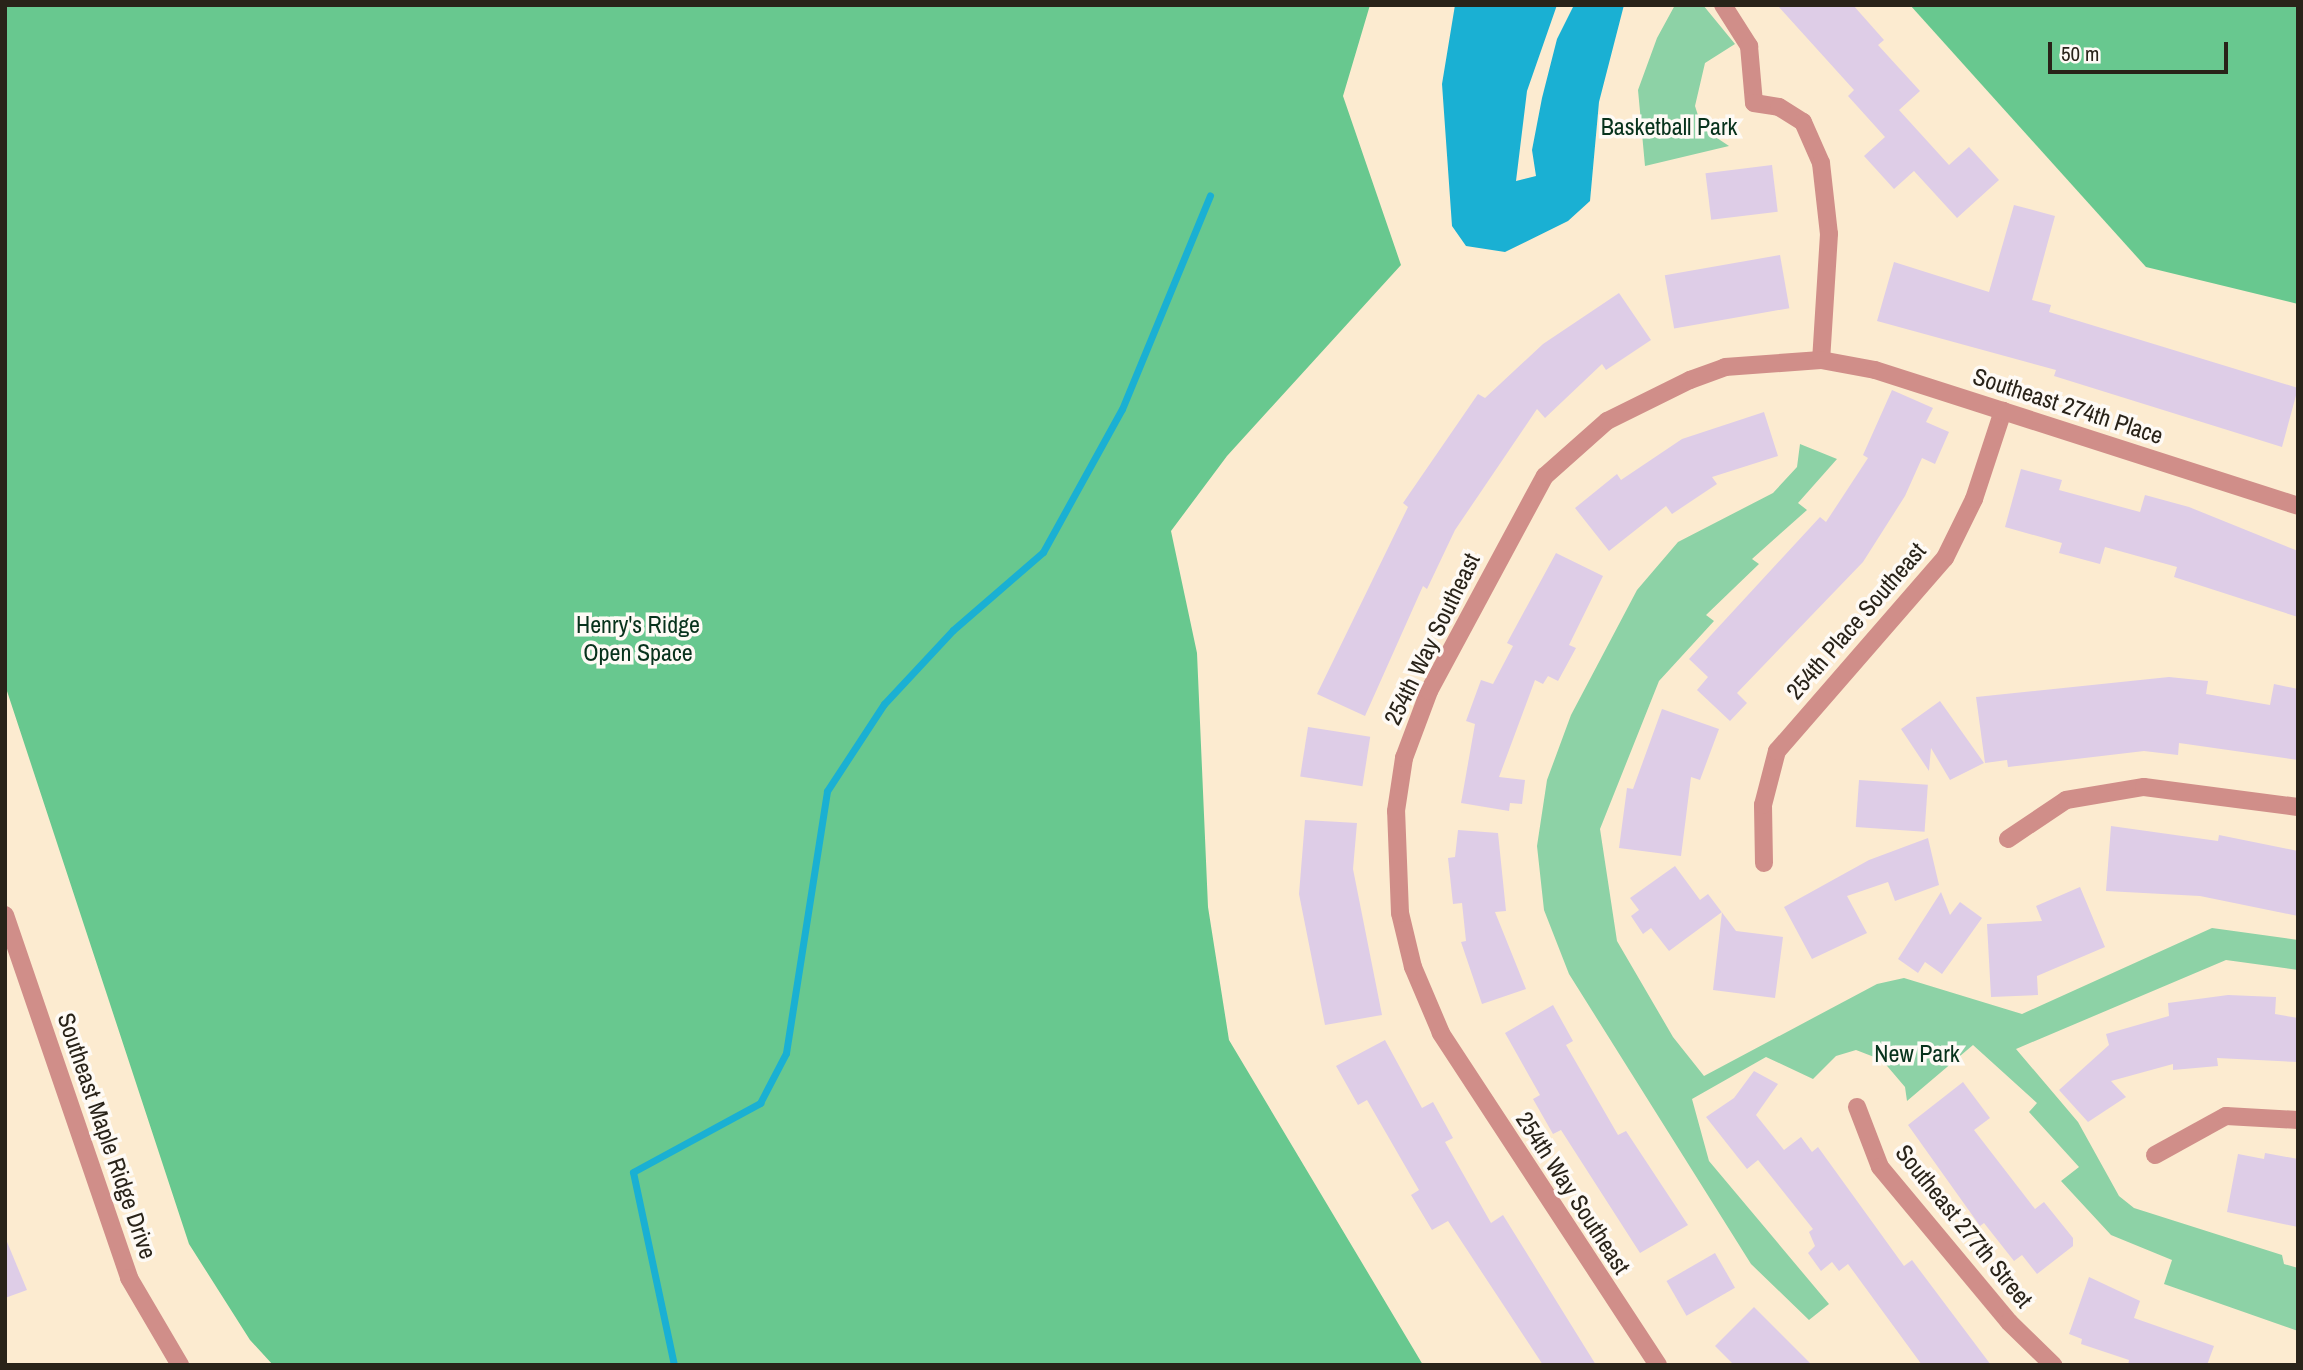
<!DOCTYPE html>
<style>
body{margin:0}
#map{position:relative;width:2303px;height:1370px;overflow:hidden;background:#fcebd0;font-family:"Archivo Narrow",sans-serif}
div>[style]{position:absolute}
.green>*{inset:0;background:#8dd2a6}
.forest>*{inset:0;background:#68c88f}
.water>*{inset:0;background:#1ab0d3}
.stream>*{height:7px;margin:-3.5px;padding:0 3.5px;transform-origin:3.5px;border-radius:3.5px;background:#1ab0d3}
.building>*{inset:0;background:#decde7;transform-origin:0 0}
.street>*{height:18px;margin:-9px;padding:0 9px;transform-origin:9px;border-radius:9px;background:#d08e89}
span{translate:-50% -50%;white-space:nowrap;text-align:center;line-height:1.15;-webkit-text-stroke:7px #fefaf5;paint-order:stroke}
.park-label{font-size:24px;color:#07321c}
.street-label{font-size:24px;color:#292319}
.frame{position:absolute;inset:0;border:7px solid #292319;pointer-events:none}
.scale{position:absolute;left:2048px;top:42px;width:180px;height:32px;box-sizing:border-box;border:4px solid #292319;border-top:0;padding-left:9px;font-size:21px;line-height:24px;white-space:nowrap;color:#292319;-webkit-text-stroke:5px #fefaf5;paint-order:stroke}
</style>
<div id="map">
<div class="green">
<i style="clip-path:polygon(1675px 5px,1703px 5px,1735px 44px,1705px 63px,1695px 106px,1702px 128px,1729px 146px,1645px 166px,1638px 90px,1657px 38px)"></i>
<i style="clip-path:polygon(1800px 444px,1837px 459px,1798px 503px,1807px 510px,1752px 559px,1759px 564px,1706px 615px,1714px 621px,1659px 681px,1600px 829px,1617px 941px,1673px 1037px,1704px 1076px,1877px 984px,1904px 978px,2022px 1014px,2212px 928px,2298px 940px,2298px 970px,2226px 960px,2016px 1049px,2078px 1122px,2119px 1196px,2134px 1208px,2282px 1255px,2284px 1264px,2298px 1268px,2298px 1331px,2164px 1284px,2172px 1260px,2111px 1235px,2061px 1181px,2079px 1167px,2029px 1112px,2037px 1103px,1973px 1045px,1907px 1101px,1905px 1087px,1882px 1060px,1856px 1050px,1836px 1056px,1813px 1079px,1766px 1057px,1692px 1099px,1709px 1161px,1829px 1304px,1809px 1320px,1751px 1264px,1569px 974px,1544px 910px,1537px 846px,1547px 780px,1571px 715px,1637px 590px,1678px 542px,1773px 493px,1797px 467px)"></i>
</div>
<div class="forest">
<i style="clip-path:polygon(5px 5px,1370px 5px,1343px 96px,1401px 265px,1227px 456px,1171px 531px,1197px 653px,1208px 907px,1229px 1040px,1423px 1365px,273px 1365px,250px 1340px,189px 1244px,5px 685px)"></i>
<i style="clip-path:polygon(1910px 5px,2298px 5px,2298px 304px,2146px 267px)"></i>
</div>
<div class="water">
<i style="clip-path:polygon(1455px 5px,1557px 5px,1527px 91px,1516px 181px,1536px 176px,1532px 150px,1542px 98px,1557px 39px,1574px 5px,1624px 5px,1599px 102px,1590px 201px,1568px 221px,1505px 252px,1466px 246px,1452px 226px,1442px 84px)"></i>
</div>
<div class="stream">
<i style="left:674px;top:1365px;width:197px;rotate:-102deg"></i>
<i style="left:633px;top:1172px;width:145px;rotate:-28.5deg"></i>
<i style="left:760px;top:1103px;width:56px;rotate:-62.5deg"></i>
<i style="left:786px;top:1053px;width:265px;rotate:-81.1deg"></i>
<i style="left:827px;top:791px;width:104px;rotate:-56.8deg"></i>
<i style="left:884px;top:704px;width:101px;rotate:-47deg"></i>
<i style="left:953px;top:630px;width:119px;rotate:-40.9deg"></i>
<i style="left:1043px;top:552px;width:163px;rotate:-61.1deg"></i>
<i style="left:1122px;top:409px;width:231px;rotate:-67.6deg"></i>
</div>
<div class="building">
<i style="clip-path:polygon(1777px 5px,1853px 5px,1884px 40px,1878px 45px,1920px 91px,1899px 110px,1949px 165px,1969px 147px,1999px 180px,1957px 218px,1914px 171px,1894px 189px,1864px 156px,1885px 137px,1848px 96px,1854px 90px)"></i>
<i style="left:1772px;top:165px;width:47px;height:67px;rotate:83deg"></i>
<i style="clip-path:polygon(2014px 205px,2055px 216px,2032px 300px,2051px 305px,2049px 312px,2298px 388px,2282px 447px,2054px 376px,2056px 370px,1877px 321px,1894px 262px,1989px 292px)"></i>
<i style="left:1780px;top:255px;width:54px;height:117px;rotate:80deg"></i>
<i style="clip-path:polygon(1619px 293px,1651px 340px,1606px 370px,1602px 364px,1545px 418px,1537px 409px,1455px 530px,1427px 589px,1423px 586px,1365px 716px,1317px 694px,1408px 507px,1403px 503px,1478px 394px,1485px 398px,1543px 344px)"></i>
<i style="clip-path:polygon(1892px 390px,1933px 408px,1926px 422px,1949px 432px,1935px 464px,1922px 458px,1905px 496px,1863px 562px,1737px 693px,1747px 703px,1730px 721px,1697px 690px,1708px 677px,1689px 659px,1820px 517px,1826px 522px,1868px 458px,1863px 455px)"></i>
<i style="clip-path:polygon(1764px 412px,1778px 456px,1712px 477px,1717px 484px,1672px 514px,1666px 506px,1609px 551px,1575px 508px,1617px 474px,1621px 480px,1682px 439px)"></i>
<i style="clip-path:polygon(2021px 469px,2062px 480px,2059px 490px,2140px 512px,2145px 495px,2189px 507px,2298px 551px,2298px 617px,2174px 577px,2177px 567px,2105px 547px,2100px 564px,2059px 553px,2062px 543px,2005px 527px)"></i>
<i style="clip-path:polygon(1556px 553px,1603px 576px,1569px 645px,1576px 648px,1558px 681px,1548px 676px,1543px 684px,1535px 680px,1499px 777px,1525px 780px,1522px 804px,1510px 803px,1509px 811px,1461px 803px,1475px 724px,1466px 721px,1481px 680px,1493px 684px,1513px 646px,1507px 643px)"></i>
<i style="clip-path:polygon(2169px 677px,2208px 681px,2206px 694px,2270px 705px,2274px 684px,2298px 689px,2298px 760px,2179px 743px,2178px 755px,2144px 751px,2008px 767px,2007px 760px,1985px 763px,1976px 697px)"></i>
<i style="clip-path:polygon(1940px 701px,1984px 763px,1950px 780px,1931px 748px,1929px 771px,1901px 729px)"></i>
<i style="clip-path:polygon(1662px 709px,1719px 729px,1700px 780px,1691px 777px,1681px 856px,1619px 848px,1627px 788px,1633px 789px)"></i>
<i style="left:1308px;top:727px;width:63px;height:50px;rotate:9deg"></i>
<i style="left:1859px;top:780px;width:69px;height:47px;rotate:4deg"></i>
<i style="clip-path:polygon(1305px 820px,1357px 823px,1353px 869px,1382px 1015px,1325px 1025px,1299px 894px)"></i>
<i style="clip-path:polygon(2111px 826px,2218px 841px,2219px 835px,2298px 851px,2298px 916px,2200px 896px,2106px 891px)"></i>
<i style="clip-path:polygon(1458px 830px,1498px 833px,1506px 911px,1495px 912px,1526px 989px,1482px 1004px,1461px 942px,1466px 941px,1462px 903px,1453px 904px,1448px 858px,1455px 857px)"></i>
<i style="clip-path:polygon(1928px 838px,1939px 885px,1895px 901px,1888px 882px,1847px 896px,1867px 933px,1812px 959px,1784px 907px,1869px 860px)"></i>
<i style="clip-path:polygon(1675px 866px,1700px 900px,1708px 894px,1736px 931px,1783px 937px,1775px 998px,1713px 990px,1722px 912px,1669px 951px,1651px 928px,1643px 934px,1631px 916px,1639px 910px,1630px 898px)"></i>
<i style="clip-path:polygon(2080px 887px,2105px 947px,2037px 976px,2038px 995px,1991px 997px,1987px 924px,2042px 921px,2036px 906px)"></i>
<i style="clip-path:polygon(1941px 892px,1950px 915px,1960px 902px,1982px 918px,1942px 974px,1925px 962px,1918px 973px,1898px 959px)"></i>
<i style="clip-path:polygon(2228px 995px,2276px 997px,2275px 1014px,2298px 1018px,2298px 1062px,2217px 1058px,2218px 1066px,2173px 1070px,2173px 1064px,2111px 1081px,2126px 1097px,2088px 1122px,2059px 1090px,2109px 1045px,2106px 1034px,2169px 1016px,2168px 1003px)"></i>
<i style="clip-path:polygon(1553px 1005px,1573px 1041px,1566px 1045px,1618px 1135px,1626px 1131px,1688px 1225px,1640px 1253px,1561px 1130px,1553px 1134px,1533px 1099px,1540px 1095px,1505px 1033px)"></i>
<i style="clip-path:polygon(1385px 1040px,1422px 1108px,1433px 1102px,1453px 1138px,1445px 1142px,1491px 1223px,1503px 1215px,1596px 1365px,1543px 1365px,1448px 1221px,1432px 1230px,1411px 1195px,1419px 1190px,1367px 1100px,1358px 1105px,1336px 1066px)"></i>
<i style="clip-path:polygon(1754px 1071px,1778px 1084px,1756px 1115px,1784px 1150px,1801px 1137px,1812px 1152px,1818px 1147px,1904px 1266px,1912px 1260px,1991px 1365px,1922px 1365px,1848px 1264px,1839px 1271px,1832px 1262px,1821px 1271px,1808px 1253px,1815px 1246px,1809px 1232px,1813px 1229px,1758px 1160px,1747px 1169px,1706px 1117px,1734px 1098px)"></i>
<i style="clip-path:polygon(1963px 1082px,1990px 1118px,1974px 1130px,2035px 1209px,2044px 1202px,2073px 1238px,2073px 1246px,2037px 1274px,2022px 1255px,2014px 1261px,1984px 1223px,1980px 1226px,1908px 1125px)"></i>
<i style="clip-path:polygon(2265px 1153px,2298px 1159px,2298px 1227px,2227px 1212px,2238px 1154px,2264px 1159px)"></i>
<i style="clip-path:polygon(5px 1237px,27px 1290px,5px 1298px)"></i>
<i style="left:1715px;top:1253px;width:40px;height:56px;rotate:60deg"></i>
<i style="clip-path:polygon(2089px 1277px,2140px 1301px,2134px 1318px,2214px 1346px,2207px 1365px,2128px 1365px,2129px 1360px,2081px 1344px,2082px 1339px,2069px 1334px)"></i>
<i style="clip-path:polygon(1754px 1307px,1812px 1365px,1734px 1365px,1715px 1346px)"></i>
</div>
<div class="street">
<i style="left:1723px;top:5px;width:49px;rotate:57.6deg"></i>
<i style="left:1749px;top:46px;width:57px;rotate:85deg"></i>
<i style="left:1754px;top:103px;width:25px;rotate:9deg"></i>
<i style="left:1779px;top:107px;width:28px;rotate:32deg"></i>
<i style="left:1803px;top:122px;width:45px;rotate:66.3deg"></i>
<i style="left:1821px;top:163px;width:71px;rotate:83.6deg"></i>
<i style="left:1829px;top:234px;width:126px;rotate:93.6deg"></i>
<i style="left:2008px;top:839px;width:70px;rotate:-33.9deg"></i>
<i style="left:2066px;top:800px;width:79px;rotate:-9.5deg"></i>
<i style="left:2144px;top:787px;width:155px;rotate:7.4deg"></i>
<i style="left:1764px;top:863px;width:58px;rotate:-91deg"></i>
<i style="left:1763px;top:805px;width:56px;rotate:-75.5deg"></i>
<i style="left:1777px;top:751px;width:256px;rotate:-49deg"></i>
<i style="left:1945px;top:558px;width:66px;rotate:-63.8deg"></i>
<i style="left:1974px;top:499px;width:93px;rotate:-71.8deg"></i>
<i style="left:5px;top:915px;width:384px;rotate:71.1deg"></i>
<i style="left:129px;top:1278px;width:101px;rotate:59.6deg"></i>
<i style="left:1857px;top:1107px;width:64px;rotate:69deg"></i>
<i style="left:1880px;top:1167px;width:202px;rotate:50.2deg"></i>
<i style="left:2009px;top:1322px;width:62px;rotate:44.3deg"></i>
<i style="left:2155px;top:1155px;width:81px;rotate:-28.8deg"></i>
<i style="left:2226px;top:1116px;width:72px;rotate:3.2deg"></i>
<i style="left:1658px;top:1365px;width:397px;rotate:-123.2deg"></i>
<i style="left:1441px;top:1033px;width:72px;rotate:-113deg"></i>
<i style="left:1413px;top:967px;width:56px;rotate:-103.5deg"></i>
<i style="left:1400px;top:913px;width:102px;rotate:-92.2deg"></i>
<i style="left:1396px;top:811px;width:54px;rotate:-81.4deg"></i>
<i style="left:1404px;top:758px;width:72px;rotate:-69.5deg"></i>
<i style="left:1429px;top:691px;width:244px;rotate:-61.7deg"></i>
<i style="left:1545px;top:476px;width:83px;rotate:-41.6deg"></i>
<i style="left:1607px;top:421px;width:93px;rotate:-26.3deg"></i>
<i style="left:1690px;top:380px;width:37px;rotate:-20deg"></i>
<i style="left:1725px;top:367px;width:96px;rotate:-4.2deg"></i>
<i style="left:1821px;top:360px;width:55px;rotate:10.5deg"></i>
<i style="left:1875px;top:370px;width:444px;rotate:17.8deg"></i>
</div>
<div class="park-label">
<span style="left:1669px;top:127px">Basketball Park</span>
<span style="left:638px;top:639px">Henry's Ridge<br>Open Space</span>
<span style="left:1917px;top:1054px">New Park</span>
</div>
<div class="street-label">
<span style="left:2068px;top:406px;rotate:18deg">Southeast 274th Place</span>
<span style="left:1856px;top:621px;rotate:-49deg">254th Place Southeast</span>
<span style="left:1432px;top:639px;rotate:-64deg">254th Way Southeast</span>
<span style="left:107px;top:1136px;rotate:71deg">Southeast Maple Ridge Drive</span>
<span style="left:1573px;top:1193px;rotate:57deg">254th Way Southeast</span>
<span style="left:1964px;top:1226px;rotate:51deg">Southeast 277th Street</span>
</div>
<div class="frame"></div>
<div class="scale">50 m</div>
</div>
